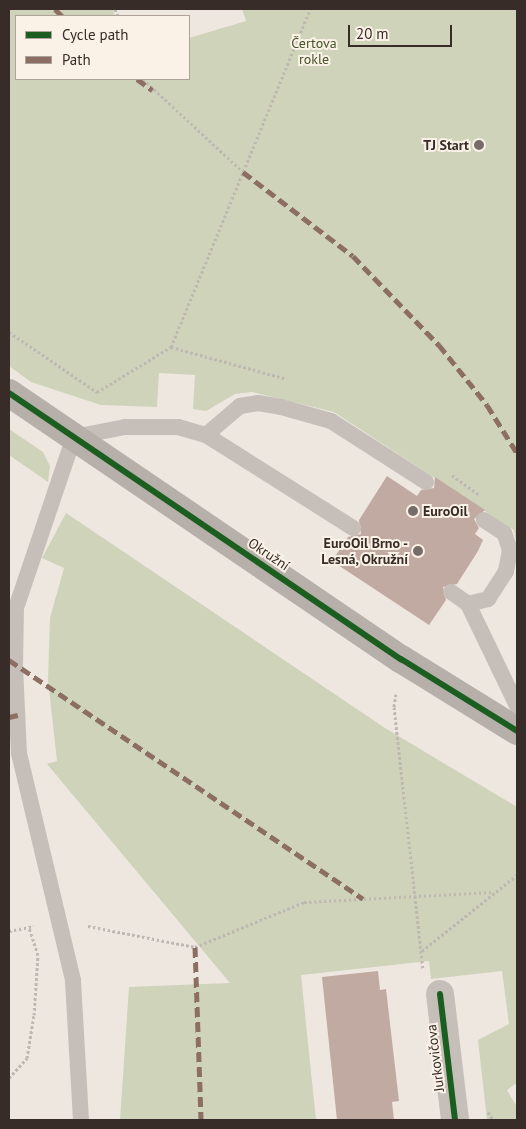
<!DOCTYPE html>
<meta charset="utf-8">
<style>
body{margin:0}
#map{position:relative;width:526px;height:1129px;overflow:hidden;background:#ede7e0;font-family:"PT Sans",sans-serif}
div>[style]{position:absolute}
.green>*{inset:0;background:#ced3ba}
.building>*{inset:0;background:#c1aaa1}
.path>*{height:3px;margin-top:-1.5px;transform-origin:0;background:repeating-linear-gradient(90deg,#bfb7b1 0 2.5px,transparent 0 5px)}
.lane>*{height:16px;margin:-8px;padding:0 8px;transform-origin:8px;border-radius:8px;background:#c6bfb9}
.street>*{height:28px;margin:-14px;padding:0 14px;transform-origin:14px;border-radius:14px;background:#c6bfb9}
.secondary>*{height:28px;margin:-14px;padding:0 14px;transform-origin:14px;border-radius:14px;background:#b7afa9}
.quiet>*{height:5px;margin-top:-2.5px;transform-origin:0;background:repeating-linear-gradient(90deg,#8d6e63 0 10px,transparent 0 15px)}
.cycleway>*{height:6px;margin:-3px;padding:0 3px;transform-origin:3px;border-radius:3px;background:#1b5e20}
.dots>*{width:14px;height:14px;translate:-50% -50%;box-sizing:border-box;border:2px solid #faf1e7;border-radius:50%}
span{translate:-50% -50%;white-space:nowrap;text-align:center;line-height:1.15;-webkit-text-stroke:4px #faf1e7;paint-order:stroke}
.park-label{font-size:14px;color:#46562a}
.poi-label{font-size:14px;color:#372c27;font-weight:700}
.right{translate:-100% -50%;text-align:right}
.left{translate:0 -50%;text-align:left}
.street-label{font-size:14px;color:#372c27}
.frame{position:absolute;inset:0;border:10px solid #372c27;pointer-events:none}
.legend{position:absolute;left:15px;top:15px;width:175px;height:65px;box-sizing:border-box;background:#faf1e7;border:1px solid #aca29a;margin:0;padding:6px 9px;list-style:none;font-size:15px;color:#372c27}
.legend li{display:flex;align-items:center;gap:10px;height:25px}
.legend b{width:25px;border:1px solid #aca29a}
.scale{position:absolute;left:348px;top:25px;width:104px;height:22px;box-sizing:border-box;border:2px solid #372c27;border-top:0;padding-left:6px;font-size:15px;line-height:18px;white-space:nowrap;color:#372c27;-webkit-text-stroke:4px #faf1e7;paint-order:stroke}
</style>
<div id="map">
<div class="green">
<i style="clip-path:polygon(9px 9px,113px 9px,115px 16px,16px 16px,16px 79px,189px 79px,189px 38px,246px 21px,242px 9px,517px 9px,517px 546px,514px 530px,334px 412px,252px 392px,235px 394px,206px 411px,193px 409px,195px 375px,159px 373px,157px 407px,101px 405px,31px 382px,9px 366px)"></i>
<i style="clip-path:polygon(9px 429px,43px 452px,50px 466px,48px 482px,9px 455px)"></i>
<i style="clip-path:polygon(66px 513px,385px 728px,517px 807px,517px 1083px,507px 1090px,517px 1107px,517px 1120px,487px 1120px,478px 1040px,509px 1024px,502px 971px,431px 979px,429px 961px,301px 975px,316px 1120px,120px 1120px,129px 987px,230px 983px,47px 764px,57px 761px,48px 680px,50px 618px,64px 568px,42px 558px)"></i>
</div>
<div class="building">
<i style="clip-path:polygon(387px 476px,417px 496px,421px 490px,434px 488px,435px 477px,485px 510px,474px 519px,479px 528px,475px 534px,483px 540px,478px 551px,457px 584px,443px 587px,446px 600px,429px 625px,332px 561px,348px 537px,361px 534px,359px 520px)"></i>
<i style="clip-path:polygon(378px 971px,380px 990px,386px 989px,399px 1101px,392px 1102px,394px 1120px,337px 1120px,322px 977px)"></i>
</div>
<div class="path">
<i style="left:115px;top:9px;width:8px;rotate:67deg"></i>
<i style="left:143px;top:79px;width:137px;rotate:42.9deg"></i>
<i style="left:9px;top:332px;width:107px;rotate:34.3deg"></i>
<i style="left:97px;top:392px;width:87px;rotate:-31.3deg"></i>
<i style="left:171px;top:347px;width:120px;rotate:15.4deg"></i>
<i style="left:171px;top:347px;width:365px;rotate:-67.6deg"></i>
<i style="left:452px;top:475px;width:34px;rotate:36deg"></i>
<i style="left:396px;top:694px;width:13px;rotate:99deg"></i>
<i style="left:394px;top:707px;width:263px;rotate:83.7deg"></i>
<i style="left:88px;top:926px;width:109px;rotate:11.1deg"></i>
<i style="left:195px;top:947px;width:118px;rotate:-22.4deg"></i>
<i style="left:304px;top:902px;width:190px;rotate:-3deg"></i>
<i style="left:9px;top:931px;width:25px;rotate:-11deg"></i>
<i style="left:422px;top:951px;width:122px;rotate:-38.7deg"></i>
<i style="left:9px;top:1078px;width:27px;rotate:-48deg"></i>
<i style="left:27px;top:1058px;width:44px;rotate:-80.8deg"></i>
<i style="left:34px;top:1015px;width:60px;rotate:-86.2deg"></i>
<i style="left:38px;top:955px;width:29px;rotate:-108deg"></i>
<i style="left:488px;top:1112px;width:9px;rotate:58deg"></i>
</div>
<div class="lane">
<i style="left:206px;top:435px;width:45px;rotate:-40.5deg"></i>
<i style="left:240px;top:406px;width:18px;rotate:-9deg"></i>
<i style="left:258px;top:403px;width:23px;rotate:10deg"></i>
<i style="left:281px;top:407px;width:52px;rotate:15.6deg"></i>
<i style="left:331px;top:421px;width:113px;rotate:32.7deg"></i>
<i style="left:451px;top:592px;width:21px;rotate:35deg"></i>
<i style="left:468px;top:604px;width:113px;rotate:64.3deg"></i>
<i style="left:468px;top:604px;width:21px;rotate:-14deg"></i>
<i style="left:488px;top:599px;width:33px;rotate:-57deg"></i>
<i style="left:506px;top:571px;width:21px;rotate:-79deg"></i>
<i style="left:510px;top:550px;width:18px;rotate:-109deg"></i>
<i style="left:504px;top:533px;width:24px;rotate:-147deg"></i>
<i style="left:81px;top:1120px;width:140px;rotate:-93.3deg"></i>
<i style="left:73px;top:980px;width:232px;rotate:-103.4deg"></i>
<i style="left:19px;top:754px;width:89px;rotate:-92.6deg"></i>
<i style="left:15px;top:665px;width:57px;rotate:-89deg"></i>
<i style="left:16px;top:608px;width:181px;rotate:-71.3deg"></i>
<i style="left:74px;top:437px;width:52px;rotate:-11.1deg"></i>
<i style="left:125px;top:427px;width:53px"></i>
<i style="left:178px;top:427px;width:29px;rotate:16deg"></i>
<i style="left:206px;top:435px;width:174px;rotate:32.3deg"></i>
</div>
<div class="street">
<i style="left:440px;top:994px;width:127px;rotate:83.2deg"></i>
</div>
<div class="secondary">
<i style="left:9px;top:393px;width:474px;rotate:34.2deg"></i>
<i style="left:401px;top:659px;width:137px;rotate:31.8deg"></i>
</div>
<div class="quiet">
<i style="left:55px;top:9px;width:10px;rotate:45deg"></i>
<i style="left:137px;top:79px;width:19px;rotate:36deg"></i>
<i style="left:243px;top:172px;width:138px;rotate:37.4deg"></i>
<i style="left:353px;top:256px;width:124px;rotate:46deg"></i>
<i style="left:439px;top:345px;width:77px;rotate:51.3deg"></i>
<i style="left:487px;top:405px;width:57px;rotate:58deg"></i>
<i style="left:9px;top:660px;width:427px;rotate:34deg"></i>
<i style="left:9px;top:717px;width:9px;rotate:-13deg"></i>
<i style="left:195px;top:947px;width:173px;rotate:88deg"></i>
</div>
<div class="cycleway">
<i style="left:9px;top:393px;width:474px;rotate:34.2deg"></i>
<i style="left:401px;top:659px;width:137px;rotate:31.8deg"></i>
<i style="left:440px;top:994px;width:127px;rotate:83.2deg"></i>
</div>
<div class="dots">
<i style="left:479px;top:145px;background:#776d68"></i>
<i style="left:413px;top:511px;background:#776d68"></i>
<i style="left:418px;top:551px;background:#776d68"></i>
</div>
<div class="park-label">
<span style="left:314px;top:51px">Čertova<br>rokle</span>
</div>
<div class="poi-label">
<span class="right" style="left:469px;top:145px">TJ Start</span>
<span class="left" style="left:423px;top:511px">EuroOil</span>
<span class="right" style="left:408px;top:551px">EuroOil Brno -<br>Lesná, Okružní</span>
</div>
<div class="street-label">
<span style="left:269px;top:554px;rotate:34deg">Okružní</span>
<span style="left:435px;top:1058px;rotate:-97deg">Jurkovičova</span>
</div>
<div class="frame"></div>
<ul class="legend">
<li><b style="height:6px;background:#1b5e20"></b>Cycle path</li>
<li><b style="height:6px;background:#8d6e63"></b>Path</li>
</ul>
<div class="scale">20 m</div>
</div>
